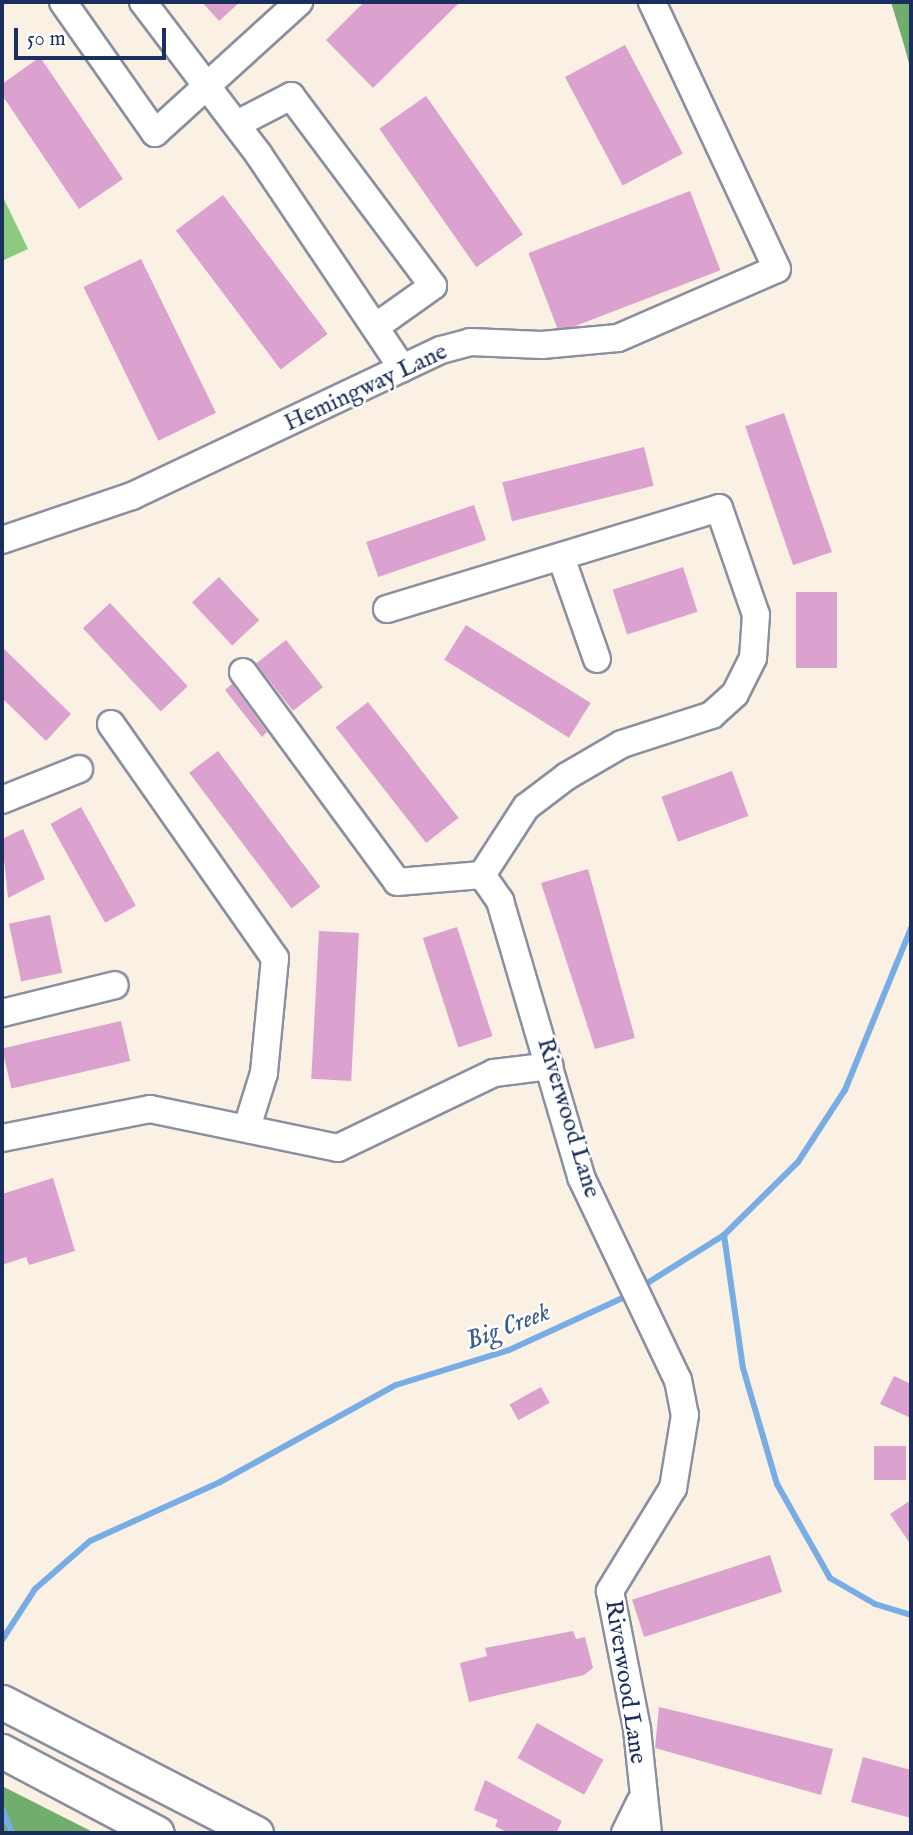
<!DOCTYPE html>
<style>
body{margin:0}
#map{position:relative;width:913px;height:1835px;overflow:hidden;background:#faf0e3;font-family:"IM FELL English",serif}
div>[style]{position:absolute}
.green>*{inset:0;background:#8cca80}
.forest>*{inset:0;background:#71ae6e}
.stream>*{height:6px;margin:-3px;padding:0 3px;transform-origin:3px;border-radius:3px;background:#78ace5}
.building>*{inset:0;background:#dba1cf;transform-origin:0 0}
.roads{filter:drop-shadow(2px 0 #8a90a0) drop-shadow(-2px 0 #8a90a0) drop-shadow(0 2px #8a90a0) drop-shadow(0 -2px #8a90a0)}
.minor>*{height:26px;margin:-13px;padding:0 13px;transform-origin:13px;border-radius:13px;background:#fff}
.major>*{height:33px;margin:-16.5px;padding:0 16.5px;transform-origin:16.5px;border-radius:16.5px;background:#fff}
span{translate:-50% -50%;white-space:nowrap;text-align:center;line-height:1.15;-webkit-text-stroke:5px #fff;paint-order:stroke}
.street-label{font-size:24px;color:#1b2f5e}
.water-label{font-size:26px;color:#3c5b8d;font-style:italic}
.frame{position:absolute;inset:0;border:4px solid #1b2f5e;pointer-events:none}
.scale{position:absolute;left:14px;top:28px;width:152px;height:32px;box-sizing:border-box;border:4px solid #1b2f5e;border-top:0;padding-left:9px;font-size:21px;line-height:24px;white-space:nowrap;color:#1b2f5e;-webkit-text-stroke:5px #fff;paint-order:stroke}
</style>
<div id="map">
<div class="green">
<i style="clip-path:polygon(2px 195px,28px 249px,2px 261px)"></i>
</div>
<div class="forest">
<i style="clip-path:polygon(891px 2px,911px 2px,911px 71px,904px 45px)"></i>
<i style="clip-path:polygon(2px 1786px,79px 1825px,95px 1833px,2px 1833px)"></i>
</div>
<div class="stream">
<i style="left:724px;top:1235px;width:134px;rotate:81.9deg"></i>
<i style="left:743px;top:1368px;width:121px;rotate:73.7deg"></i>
<i style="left:777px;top:1484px;width:108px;rotate:60.6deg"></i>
<i style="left:830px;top:1578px;width:52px;rotate:30deg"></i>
<i style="left:875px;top:1604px;width:38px;rotate:17deg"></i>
<i style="left:641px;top:1287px;width:98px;rotate:-32.1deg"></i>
<i style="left:724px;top:1235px;width:104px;rotate:-44.6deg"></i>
<i style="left:798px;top:1162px;width:86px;rotate:-56.9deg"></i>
<i style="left:845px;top:1090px;width:175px;rotate:-67.8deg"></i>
<i style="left:2px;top:1640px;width:61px;rotate:-57.1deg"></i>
<i style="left:35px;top:1589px;width:73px;rotate:-41.1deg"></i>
<i style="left:90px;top:1541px;width:143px;rotate:-24.4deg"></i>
<i style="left:220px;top:1482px;width:201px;rotate:-28.9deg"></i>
<i style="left:396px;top:1385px;width:118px;rotate:-17.2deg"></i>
<i style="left:509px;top:1350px;width:132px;rotate:-24.6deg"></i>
<i style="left:2px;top:1808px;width:27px;rotate:68deg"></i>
</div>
<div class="building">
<i style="clip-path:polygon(202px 2px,240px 2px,219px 21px)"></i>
<i style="clip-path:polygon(364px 2px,460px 2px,373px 88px,326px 40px)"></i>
<i style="left:625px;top:45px;width:123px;height:68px;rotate:62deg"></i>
<i style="clip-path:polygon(40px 57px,123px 179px,79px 209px,2px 95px,2px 84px)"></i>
<i style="left:426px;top:96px;width:169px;height:57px;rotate:55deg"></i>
<i style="left:690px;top:191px;width:85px;height:173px;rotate:69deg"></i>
<i style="left:223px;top:195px;width:174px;height:59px;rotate:53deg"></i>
<i style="left:141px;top:259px;width:171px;height:64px;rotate:64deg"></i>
<i style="left:784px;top:413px;width:147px;height:41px;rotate:71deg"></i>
<i style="left:644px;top:447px;width:40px;height:146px;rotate:76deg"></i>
<i style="left:474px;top:505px;width:37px;height:114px;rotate:71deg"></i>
<i style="left:683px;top:567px;width:47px;height:74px;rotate:72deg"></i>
<i style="left:219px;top:577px;width:59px;height:37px;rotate:47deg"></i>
<i style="left:796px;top:592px;width:41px;height:76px"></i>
<i style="left:110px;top:603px;width:114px;height:37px;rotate:47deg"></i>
<i style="left:466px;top:625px;width:147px;height:41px;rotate:32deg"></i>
<i style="left:286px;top:640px;width:60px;height:38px;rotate:52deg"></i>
<i style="clip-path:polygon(2px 647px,71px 714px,46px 741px,2px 698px)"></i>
<i style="clip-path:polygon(232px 684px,267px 732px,262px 737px,225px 690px)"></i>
<i style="left:368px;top:702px;width:147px;height:41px;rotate:52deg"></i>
<i style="left:218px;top:751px;width:170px;height:36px;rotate:53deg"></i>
<i style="left:732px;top:771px;width:48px;height:75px;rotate:70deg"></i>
<i style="left:81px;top:807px;width:113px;height:35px;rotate:61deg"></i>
<i style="clip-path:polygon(23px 829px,45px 879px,8px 898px,2px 839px)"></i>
<i style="clip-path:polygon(588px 869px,635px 1038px,595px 1049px,541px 883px)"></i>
<i style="left:50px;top:915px;width:59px;height:42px;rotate:78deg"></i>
<i style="left:457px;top:927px;width:115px;height:36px;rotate:72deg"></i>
<i style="left:319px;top:931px;width:40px;height:148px;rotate:3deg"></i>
<i style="left:121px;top:1021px;width:41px;height:122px;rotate:77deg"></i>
<i style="clip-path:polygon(53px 1178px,75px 1251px,29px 1265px,26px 1257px,2px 1265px,2px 1194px)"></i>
<i style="clip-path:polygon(894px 1376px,911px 1384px,911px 1418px,880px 1404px)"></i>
<i style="left:541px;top:1387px;width:18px;height:36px;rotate:61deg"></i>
<i style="left:874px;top:1446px;width:32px;height:34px"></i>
<i style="clip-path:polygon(911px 1500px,911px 1545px,890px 1514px)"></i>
<i style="left:770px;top:1555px;width:39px;height:145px;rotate:72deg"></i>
<i style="clip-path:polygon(573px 1631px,576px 1639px,585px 1637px,593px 1668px,584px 1675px,469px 1702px,460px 1663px,487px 1656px,485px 1648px)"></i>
<i style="clip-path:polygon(659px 1707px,833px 1749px,821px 1795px,655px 1748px)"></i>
<i style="left:537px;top:1723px;width:76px;height:40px;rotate:29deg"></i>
<i style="clip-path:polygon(863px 1757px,911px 1770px,911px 1818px,851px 1802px)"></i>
<i style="clip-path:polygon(485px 1780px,562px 1821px,556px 1833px,508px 1833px,495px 1826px,498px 1820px,474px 1810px)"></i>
</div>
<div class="roads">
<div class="minor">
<i style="left:63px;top:2px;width:160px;rotate:54.9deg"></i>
<i style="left:155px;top:133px;width:195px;rotate:-42.3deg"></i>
<i style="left:143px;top:2px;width:192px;rotate:52.8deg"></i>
<i style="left:259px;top:155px;width:257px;rotate:56.1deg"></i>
<i style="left:237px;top:124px;width:61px;rotate:-27.4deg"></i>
<i style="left:291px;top:96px;width:237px;rotate:53.2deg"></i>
<i style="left:433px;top:286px;width:71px;rotate:144.7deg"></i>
<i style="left:2px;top:540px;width:137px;rotate:-18.7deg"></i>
<i style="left:132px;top:496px;width:342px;rotate:-25.3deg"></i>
<i style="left:441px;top:350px;width:30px;rotate:-15deg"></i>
<i style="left:470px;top:342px;width:72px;rotate:2.4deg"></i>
<i style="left:542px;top:345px;width:76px;rotate:-5.3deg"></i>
<i style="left:618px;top:338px;width:173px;rotate:-23.5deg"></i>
<i style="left:777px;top:269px;width:295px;rotate:-115.1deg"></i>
<i style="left:561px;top:557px;width:108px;rotate:70.6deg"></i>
<i style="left:387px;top:609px;width:347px;rotate:-16.9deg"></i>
<i style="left:719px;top:508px;width:113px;rotate:70.9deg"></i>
<i style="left:756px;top:615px;width:43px;rotate:94deg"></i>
<i style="left:753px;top:658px;width:40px;rotate:116.6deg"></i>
<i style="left:735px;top:694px;width:31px;rotate:138deg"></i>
<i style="left:712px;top:715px;width:95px;rotate:162.1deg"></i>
<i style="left:622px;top:744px;width:64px;rotate:149.8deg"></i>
<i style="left:567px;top:776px;width:51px;rotate:142.9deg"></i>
<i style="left:526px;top:807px;width:81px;rotate:122.9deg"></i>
<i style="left:243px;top:672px;width:260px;rotate:53.7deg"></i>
<i style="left:397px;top:882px;width:85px;rotate:-4.7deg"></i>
<i style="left:111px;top:724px;width:286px;rotate:55deg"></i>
<i style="left:275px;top:958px;width:116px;rotate:95.5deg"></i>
<i style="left:264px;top:1073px;width:53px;rotate:107.4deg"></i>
<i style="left:2px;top:800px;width:83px;rotate:-21.9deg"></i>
<i style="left:482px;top:875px;width:32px;rotate:55deg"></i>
<i style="left:500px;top:901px;width:288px;rotate:73.6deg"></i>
<i style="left:581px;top:1177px;width:225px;rotate:64.5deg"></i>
<i style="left:678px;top:1380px;width:36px;rotate:79deg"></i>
<i style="left:685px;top:1415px;width:74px;rotate:99.3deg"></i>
<i style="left:673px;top:1488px;width:121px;rotate:121.5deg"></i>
<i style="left:610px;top:1591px;width:141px;rotate:78.9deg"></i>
<i style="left:637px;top:1729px;width:105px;rotate:84deg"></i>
<i style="left:2px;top:1013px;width:116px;rotate:-13.9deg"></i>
<i style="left:2px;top:1138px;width:151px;rotate:-11.1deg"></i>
<i style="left:150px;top:1109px;width:192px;rotate:11.7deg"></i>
<i style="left:338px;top:1148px;width:173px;rotate:-25.7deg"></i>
<i style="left:494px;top:1073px;width:56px;rotate:-7.1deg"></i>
<i style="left:625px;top:1833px;width:34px;rotate:-64deg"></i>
</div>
<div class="major">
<i style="left:2px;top:1702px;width:286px;rotate:27.3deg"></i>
<i style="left:2px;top:1751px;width:175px;rotate:27.9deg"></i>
</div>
</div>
<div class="street-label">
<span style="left:366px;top:388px;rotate:-25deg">Hemingway Lane</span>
<span style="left:568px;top:1118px;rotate:73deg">Riverwood Lane</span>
<span style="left:625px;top:1682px;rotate:81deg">Riverwood Lane</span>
</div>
<div class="water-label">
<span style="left:508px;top:1327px;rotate:-21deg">Big Creek</span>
</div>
<div class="frame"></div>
<div class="scale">50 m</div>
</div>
